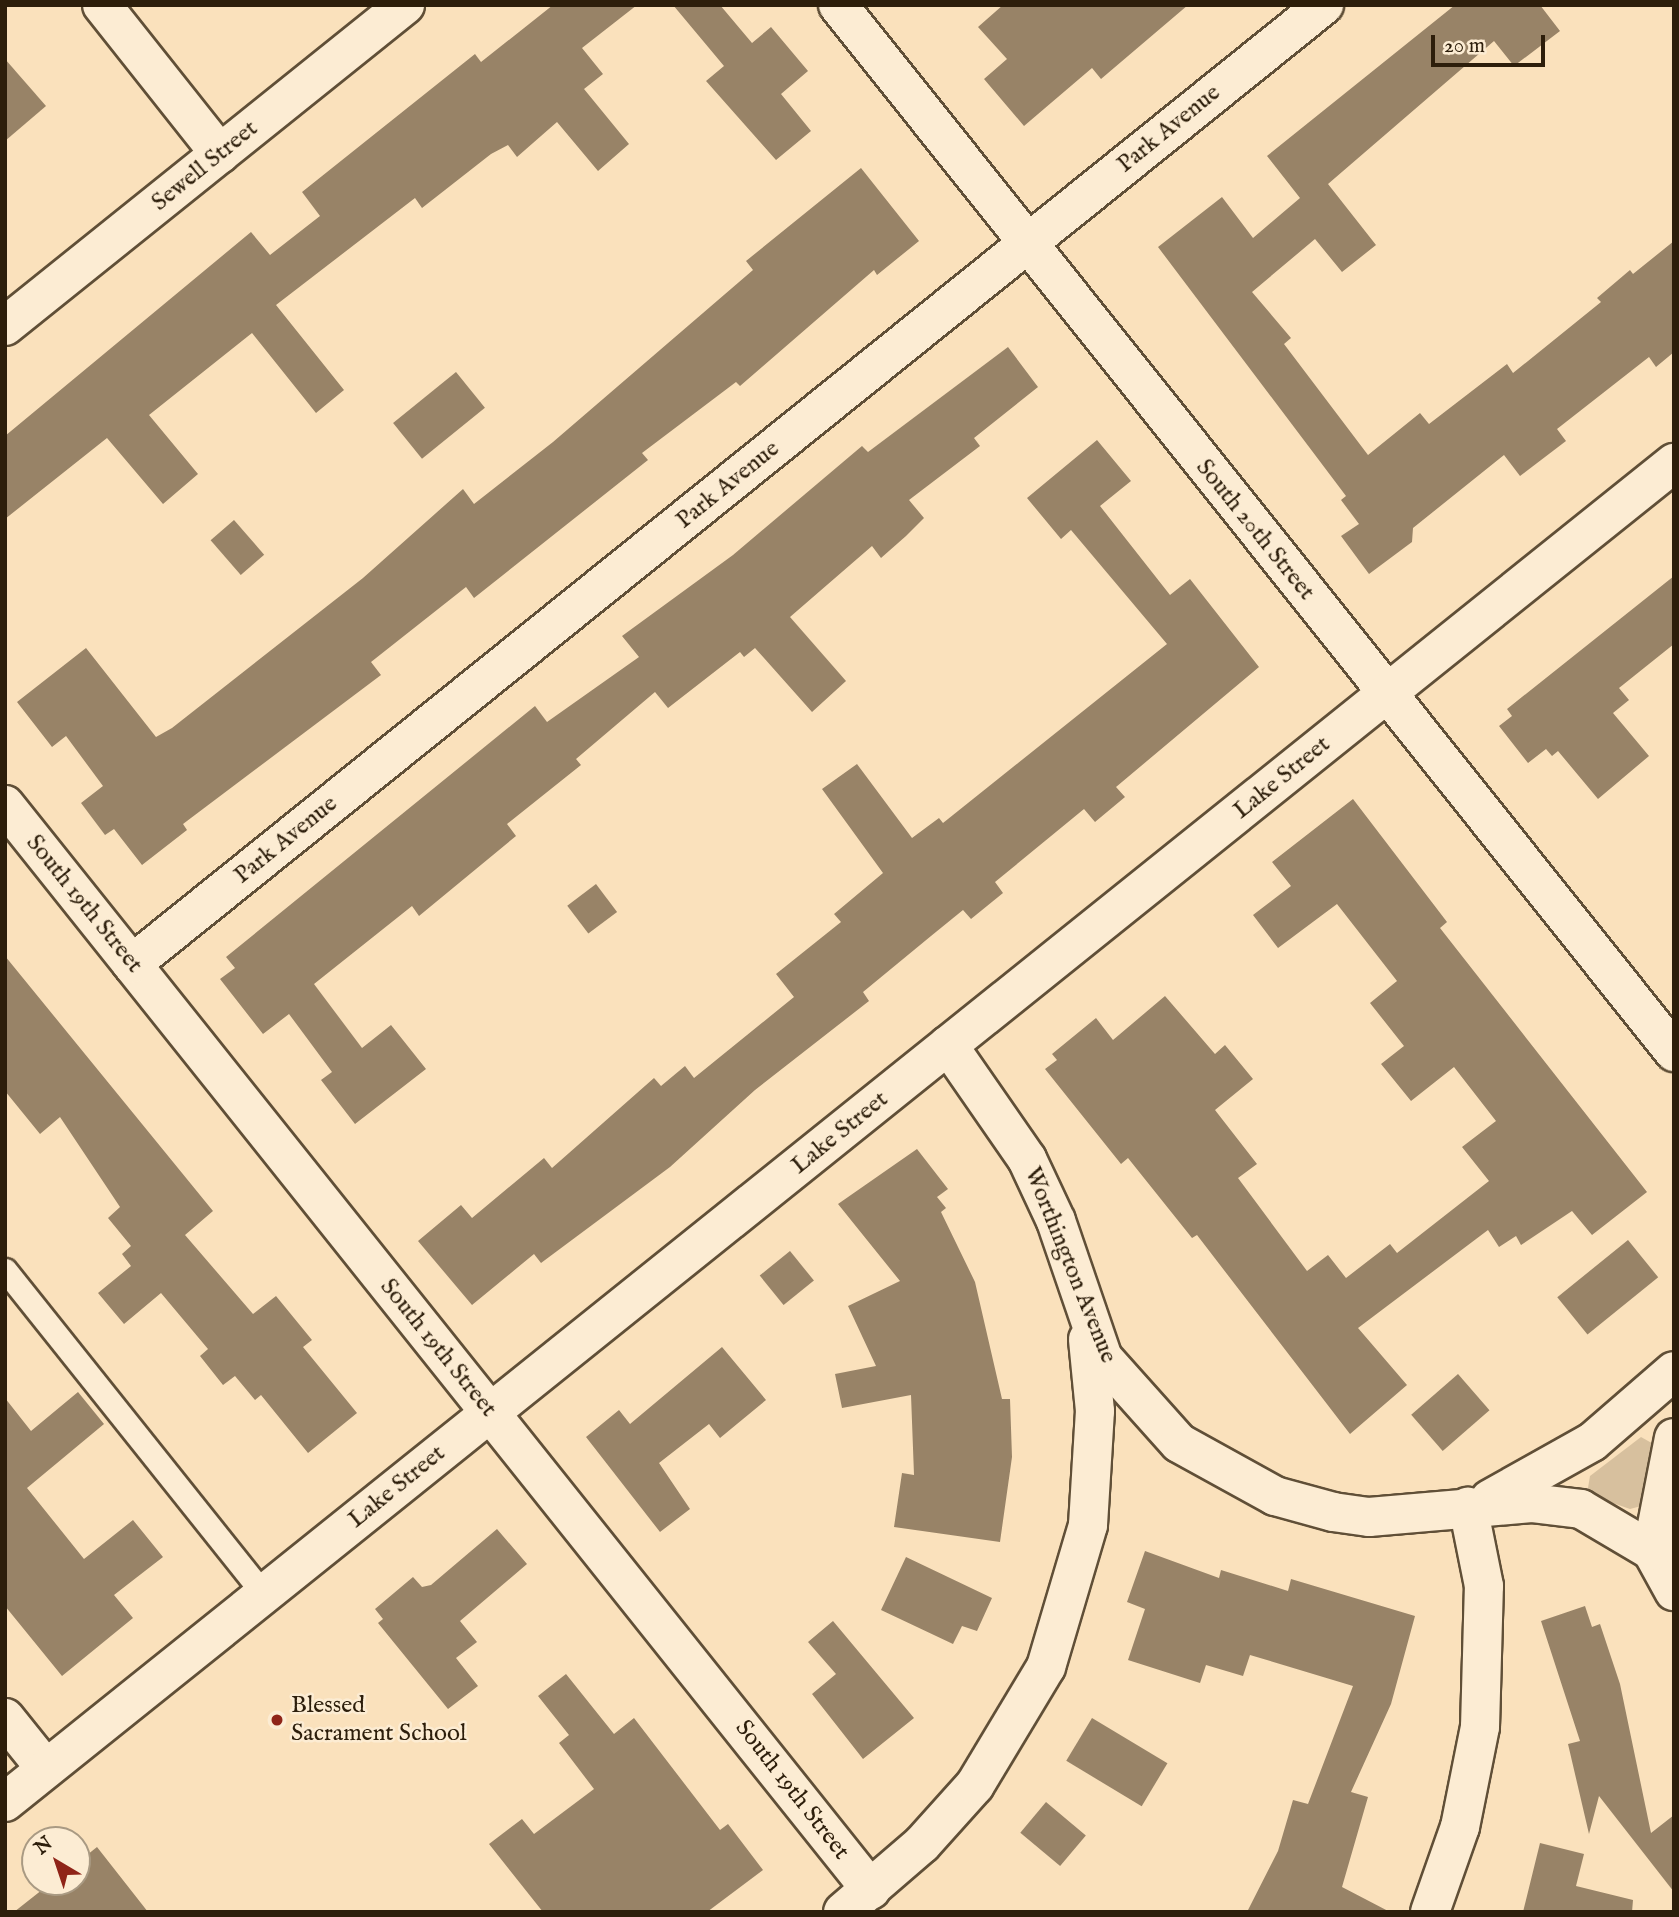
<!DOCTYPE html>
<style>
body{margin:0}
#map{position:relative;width:1679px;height:1917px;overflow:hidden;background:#fae1bc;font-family:"IM FELL English",serif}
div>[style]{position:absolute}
.green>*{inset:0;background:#d7c09e}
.building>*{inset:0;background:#988367;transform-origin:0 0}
.roads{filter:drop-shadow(2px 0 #604f37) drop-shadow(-2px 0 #604f37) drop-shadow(0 2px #604f37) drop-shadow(0 -2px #604f37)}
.lane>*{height:23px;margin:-11.5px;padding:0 11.5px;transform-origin:11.5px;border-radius:11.5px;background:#fcecd3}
.street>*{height:38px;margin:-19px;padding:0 19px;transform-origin:19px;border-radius:19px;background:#fcecd3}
.dots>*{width:19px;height:19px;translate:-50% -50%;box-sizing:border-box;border:4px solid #fcecd3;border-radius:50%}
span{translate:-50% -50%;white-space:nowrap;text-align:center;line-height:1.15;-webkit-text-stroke:5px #fcecd3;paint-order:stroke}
.street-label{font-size:24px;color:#2d1e0b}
.poi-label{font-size:24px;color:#2d1e0b}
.left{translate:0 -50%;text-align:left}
.frame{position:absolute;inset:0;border:7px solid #2d1e0b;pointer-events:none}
.north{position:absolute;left:21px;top:1826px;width:70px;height:70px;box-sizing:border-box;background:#fcecd3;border:2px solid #a99a83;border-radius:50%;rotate:321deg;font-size:19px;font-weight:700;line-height:28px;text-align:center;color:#2d1e0b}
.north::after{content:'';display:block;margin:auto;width:24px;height:32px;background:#8f2418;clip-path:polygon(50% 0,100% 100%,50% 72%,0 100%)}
.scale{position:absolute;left:1431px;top:35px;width:114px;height:32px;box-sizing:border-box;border:4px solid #2d1e0b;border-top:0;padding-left:9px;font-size:21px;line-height:24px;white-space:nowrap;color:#2d1e0b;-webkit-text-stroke:5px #fcecd3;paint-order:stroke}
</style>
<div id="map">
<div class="green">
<i style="clip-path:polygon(1641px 1437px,1657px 1446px,1645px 1505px,1630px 1509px,1587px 1494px,1590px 1476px)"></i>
</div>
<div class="building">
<i style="clip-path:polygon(553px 5px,637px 5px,582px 48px,603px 74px,584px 89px,629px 144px,598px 171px,557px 122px,517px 157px,508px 145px,491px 154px,422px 208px,415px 198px,276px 305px,344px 390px,316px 413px,252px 333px,149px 415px,198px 474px,163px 504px,107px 438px,5px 519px,5px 436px,251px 232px,270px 255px,320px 216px,302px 192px,475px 54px,481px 62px)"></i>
<i style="clip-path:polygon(673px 5px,720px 5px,752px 43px,771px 27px,808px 71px,781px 94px,811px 131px,776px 160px,706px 81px,724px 66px)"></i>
<i style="clip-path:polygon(1003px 5px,1188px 5px,1101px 79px,1092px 68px,1024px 126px,984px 79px,1007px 59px,978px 27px)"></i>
<i style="clip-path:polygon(1455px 5px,1540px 5px,1560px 31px,1514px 66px,1494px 41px,1328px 184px,1376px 245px,1342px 272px,1315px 239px,1252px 292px,1291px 338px,1284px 344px,1368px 455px,1420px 413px,1429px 424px,1507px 364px,1513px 373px,1601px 302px,1597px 298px,1630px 270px,1633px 274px,1674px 241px,1674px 352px,1656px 367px,1649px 357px,1557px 429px,1566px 441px,1520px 476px,1504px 455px,1413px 528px,1412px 542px,1369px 574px,1341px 536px,1359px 524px,1341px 500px,1346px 496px,1158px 247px,1222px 197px,1253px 238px,1300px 198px,1267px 156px)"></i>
<i style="clip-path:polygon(5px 59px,46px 106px,5px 141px)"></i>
<i style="clip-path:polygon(861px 168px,919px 241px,877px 275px,874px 270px,740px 386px,736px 382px,642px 453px,648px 460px,474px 598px,466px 587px,371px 662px,381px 675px,183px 824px,187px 830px,142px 865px,114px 829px,105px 835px,81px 803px,103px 786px,66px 736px,52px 747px,17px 702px,86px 648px,156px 737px,172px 728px,363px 578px,463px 489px,474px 504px,553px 442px,753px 270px,746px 261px)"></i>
<i style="clip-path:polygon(1008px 347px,1038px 387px,974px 438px,980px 446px,909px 500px,924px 518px,906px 536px,881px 558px,872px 546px,790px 617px,846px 681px,812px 712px,755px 648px,744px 657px,740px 652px,668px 708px,655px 692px,576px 759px,581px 765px,507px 824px,516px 836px,419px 916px,412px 906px,314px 984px,362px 1048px,391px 1025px,426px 1069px,355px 1124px,321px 1080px,332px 1072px,289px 1014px,263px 1034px,220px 979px,235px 968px,226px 957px,535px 706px,547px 722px,639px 657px,622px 636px,733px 555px,862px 446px,868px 452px)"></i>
<i style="left:456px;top:372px;width:46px;height:81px;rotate:51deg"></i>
<i style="clip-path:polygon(1097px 440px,1131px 481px,1100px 506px,1170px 595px,1190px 579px,1259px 667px,1116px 787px,1125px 797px,1095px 822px,1084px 809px,995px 882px,1003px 893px,971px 919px,963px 910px,931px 936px,863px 992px,869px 1001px,755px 1090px,670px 1167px,541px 1263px,534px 1254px,472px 1305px,418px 1241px,461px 1205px,472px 1218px,544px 1158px,552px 1168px,654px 1078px,661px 1086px,685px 1066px,694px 1078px,794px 997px,776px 974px,841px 922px,834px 914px,883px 873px,822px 789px,857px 764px,912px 838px,939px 818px,943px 823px,1167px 644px,1071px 530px,1061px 539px,1027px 498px)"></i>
<i style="left:234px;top:520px;width:46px;height:31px;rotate:49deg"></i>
<i style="clip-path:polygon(1674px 576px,1674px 644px,1619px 688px,1629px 700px,1613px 713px,1649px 756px,1598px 799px,1558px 751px,1552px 756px,1546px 749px,1528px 763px,1499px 726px,1512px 716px,1507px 709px)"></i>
<i style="clip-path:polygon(1353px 799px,1447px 922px,1440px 928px,1647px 1192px,1592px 1235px,1572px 1211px,1521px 1245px,1516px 1236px,1499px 1247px,1488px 1230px,1358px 1328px,1407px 1385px,1350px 1434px,1197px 1235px,1192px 1238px,1128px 1158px,1121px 1164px,1045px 1069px,1057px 1060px,1052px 1054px,1096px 1018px,1113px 1040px,1165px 996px,1215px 1054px,1225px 1045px,1253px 1079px,1215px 1110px,1257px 1164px,1238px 1178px,1307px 1271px,1328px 1255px,1346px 1278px,1390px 1244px,1397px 1253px,1489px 1181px,1462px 1147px,1496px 1121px,1454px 1067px,1411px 1101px,1381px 1064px,1404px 1046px,1370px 1003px,1397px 981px,1337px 904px,1278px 948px,1253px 915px,1291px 886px,1272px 862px)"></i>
<i style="left:596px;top:884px;width:35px;height:36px;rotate:53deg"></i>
<i style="clip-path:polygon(5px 956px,213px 1211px,185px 1235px,253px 1314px,276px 1296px,312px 1340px,303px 1347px,357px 1413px,308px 1453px,261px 1395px,255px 1400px,235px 1376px,223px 1385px,200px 1356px,208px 1349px,161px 1293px,124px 1324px,98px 1293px,131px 1266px,122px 1254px,131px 1246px,108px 1218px,120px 1207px,60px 1117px,40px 1134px,5px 1091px)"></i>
<i style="clip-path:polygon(917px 1149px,948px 1189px,937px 1197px,946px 1208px,941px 1212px,975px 1282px,1002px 1399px,1010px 1399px,1012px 1457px,1000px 1542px,894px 1527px,902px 1473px,914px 1475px,911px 1395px,842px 1408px,835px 1374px,876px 1366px,848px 1306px,900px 1281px,838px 1204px)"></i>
<i style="left:1628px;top:1240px;width:48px;height:91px;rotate:51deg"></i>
<i style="left:790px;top:1251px;width:38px;height:39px;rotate:51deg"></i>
<i style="clip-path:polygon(722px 1347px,766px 1400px,720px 1438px,709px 1424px,659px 1463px,690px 1509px,660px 1532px,586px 1437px,619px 1410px,630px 1424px)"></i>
<i style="left:1458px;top:1374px;width:48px;height:62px;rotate:49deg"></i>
<i style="clip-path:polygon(78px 1392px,104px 1424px,27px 1488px,84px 1559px,133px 1520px,163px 1557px,114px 1595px,133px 1618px,62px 1676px,5px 1606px,5px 1398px,31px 1431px)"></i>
<i style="clip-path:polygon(497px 1529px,527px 1564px,460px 1621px,477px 1642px,456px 1658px,478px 1686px,448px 1709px,378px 1623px,383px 1619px,375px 1609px,413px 1577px,422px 1587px,431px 1585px)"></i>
<i style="clip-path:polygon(1145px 1551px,1219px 1578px,1221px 1570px,1288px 1591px,1291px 1579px,1415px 1616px,1391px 1704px,1351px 1792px,1368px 1797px,1342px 1887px,1390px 1912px,1247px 1912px,1278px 1851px,1293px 1800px,1308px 1804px,1353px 1686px,1250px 1655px,1243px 1676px,1206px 1665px,1200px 1683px,1128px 1660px,1145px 1609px,1127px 1602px)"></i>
<i style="clip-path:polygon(906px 1557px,992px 1598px,977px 1631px,962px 1626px,953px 1644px,881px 1610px)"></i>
<i style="clip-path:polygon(1585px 1606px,1592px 1627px,1600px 1624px,1620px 1684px,1651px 1833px,1674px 1815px,1674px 1892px,1599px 1796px,1589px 1834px,1568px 1744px,1580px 1741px,1541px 1621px)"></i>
<i style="clip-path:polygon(833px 1621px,914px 1718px,863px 1759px,812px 1694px,836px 1674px,808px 1642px)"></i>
<i style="clip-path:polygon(566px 1674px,614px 1734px,634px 1718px,720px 1830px,728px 1824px,763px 1870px,707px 1912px,543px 1912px,489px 1844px,522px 1819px,534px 1834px,594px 1789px,559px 1743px,569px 1735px,538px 1696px)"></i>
<i style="left:1092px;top:1718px;width:88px;height:50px;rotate:31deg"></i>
<i style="left:1046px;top:1802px;width:52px;height:40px;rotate:40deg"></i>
<i style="clip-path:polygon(1540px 1843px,1584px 1854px,1576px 1886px,1633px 1900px,1632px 1912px,1523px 1912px)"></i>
<i style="clip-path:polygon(97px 1847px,148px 1912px,14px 1912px,52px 1882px,77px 1882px,77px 1863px)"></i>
</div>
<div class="roads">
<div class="lane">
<i style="left:5px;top:1270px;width:416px;rotate:51.4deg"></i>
</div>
<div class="street">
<i style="left:102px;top:5px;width:190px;rotate:51.6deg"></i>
<i style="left:838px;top:5px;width:1340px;rotate:51.39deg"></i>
<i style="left:5px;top:326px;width:513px;rotate:-38.75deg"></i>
<i style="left:5px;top:805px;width:1388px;rotate:51.4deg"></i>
<i style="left:132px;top:964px;width:1530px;rotate:-38.82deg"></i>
<i style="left:948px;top:1045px;width:139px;rotate:55.3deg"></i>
<i style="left:1027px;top:1159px;width:68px;rotate:64.9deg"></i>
<i style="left:1056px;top:1221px;width:145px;rotate:71.1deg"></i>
<i style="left:1103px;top:1358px;width:114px;rotate:48.2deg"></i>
<i style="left:1179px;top:1443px;width:110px;rotate:28.9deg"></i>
<i style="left:1275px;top:1496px;width:60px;rotate:15.4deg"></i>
<i style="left:1333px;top:1512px;width:36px;rotate:8deg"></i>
<i style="left:1369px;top:1517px;width:163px;rotate:-4.9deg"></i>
<i style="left:1531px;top:1503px;width:50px;rotate:6.8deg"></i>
<i style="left:1581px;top:1509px;width:82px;rotate:30.6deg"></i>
<i style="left:1652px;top:1551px;width:46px;rotate:61.2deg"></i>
<i style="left:1490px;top:1499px;width:117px;rotate:-29.2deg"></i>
<i style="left:1592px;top:1442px;width:108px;rotate:-40.9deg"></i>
<i style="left:1652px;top:1551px;width:115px;rotate:-79deg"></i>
<i style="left:5px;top:1718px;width:65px;rotate:51.2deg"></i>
<i style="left:5px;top:1802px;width:2140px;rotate:-38.74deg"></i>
<i style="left:843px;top:1912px;width:104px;rotate:-40.7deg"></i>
<i style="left:922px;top:1844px;width:79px;rotate:-48.1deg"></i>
<i style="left:975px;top:1785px;width:138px;rotate:-59deg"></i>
<i style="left:1046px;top:1667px;width:148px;rotate:-73.5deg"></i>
<i style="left:1088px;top:1525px;width:114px;rotate:-86.5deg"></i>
<i style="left:1095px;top:1411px;width:72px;rotate:-95.6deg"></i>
<i style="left:1430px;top:1912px;width:90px;rotate:-70.6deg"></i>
<i style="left:1460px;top:1827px;width:102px;rotate:-78.7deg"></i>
<i style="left:1480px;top:1727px;width:141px;rotate:-88.4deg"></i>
<i style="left:1484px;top:1586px;width:81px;rotate:-101.4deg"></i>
</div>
</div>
<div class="dots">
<i style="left:277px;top:1720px;background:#8f2418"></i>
</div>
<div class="street-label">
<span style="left:1169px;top:129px;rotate:-39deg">Park Avenue</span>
<span style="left:205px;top:166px;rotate:-39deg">Sewell Street</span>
<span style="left:728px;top:485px;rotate:-39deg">Park Avenue</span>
<span style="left:1255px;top:530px;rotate:51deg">South 20th Street</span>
<span style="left:1282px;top:778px;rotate:-39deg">Lake Street</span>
<span style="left:286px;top:840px;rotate:-39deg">Park Avenue</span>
<span style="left:84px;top:904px;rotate:51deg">South 19th Street</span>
<span style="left:840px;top:1133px;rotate:-39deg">Lake Street</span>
<span style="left:1070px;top:1265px;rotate:68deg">Worthington Avenue</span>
<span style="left:438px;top:1348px;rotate:51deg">South 19th Street</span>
<span style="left:397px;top:1487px;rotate:-39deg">Lake Street</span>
<span style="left:792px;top:1790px;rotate:52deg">South 19th Street</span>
</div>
<div class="poi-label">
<span class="left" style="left:291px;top:1720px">Blessed<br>Sacrament School</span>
</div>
<div class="frame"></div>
<div class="north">N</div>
<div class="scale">20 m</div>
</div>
